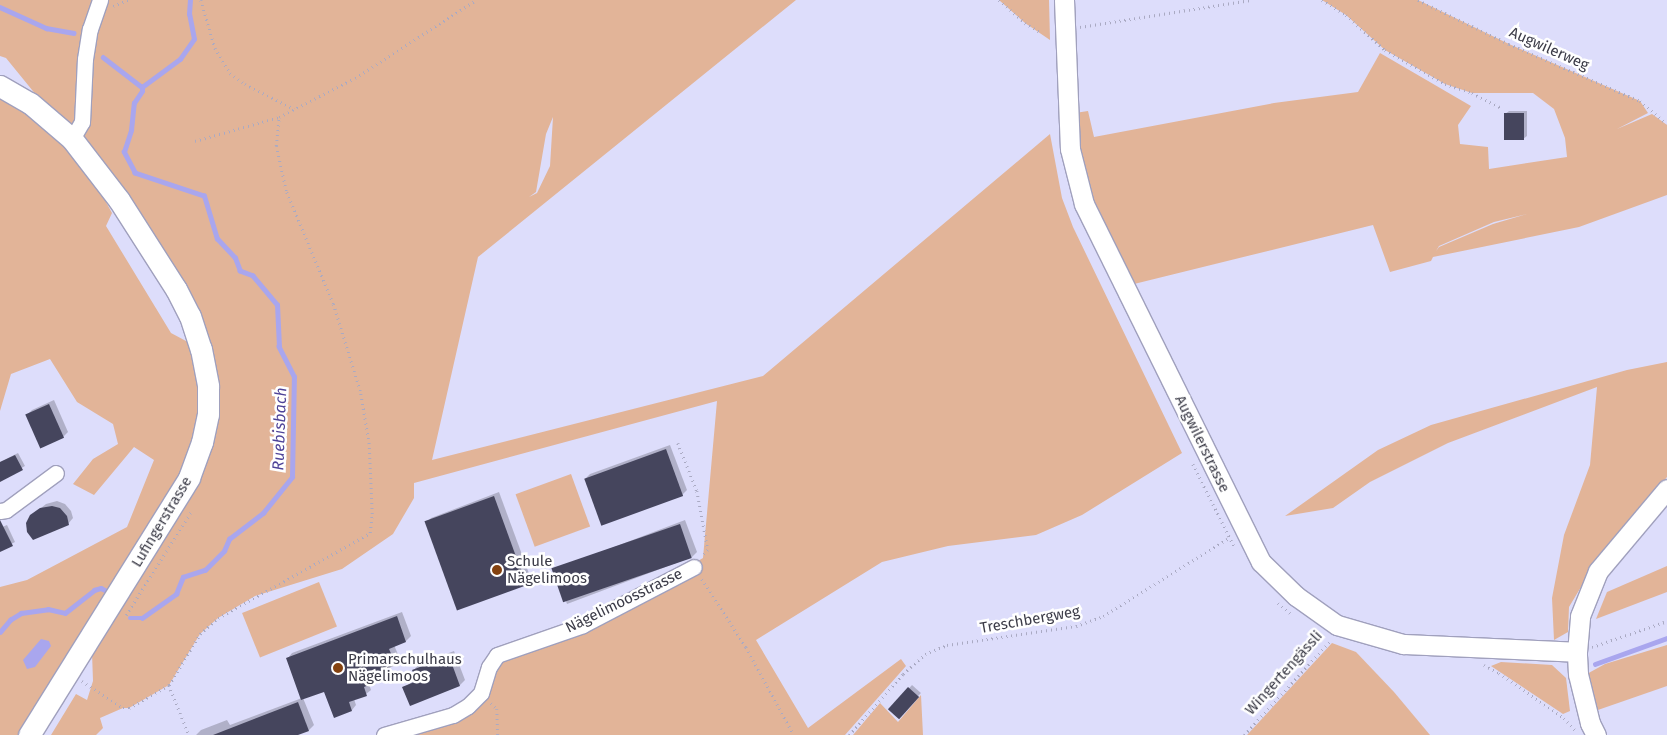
<!DOCTYPE html>
<meta charset="utf-8">
<style>
body{margin:0}
#map{position:relative;width:1667px;height:735px;overflow:hidden;background:#ddddfb;font-family:"Fira Sans",sans-serif}
div>[style]{position:absolute}
.green>*{inset:0;background:#e2b498;transform-origin:0 0}
.water>*{inset:0;background:#a9a6ee}
.shadow>*{inset:0;background:#0003;transform-origin:0 0}
.stream>*{height:4.5px;margin:-2.25px;padding:0 2.25px;transform-origin:2.25px;border-radius:2.25px;background:#a9a6ee}
.building>*{inset:0;background:#45455d;transform-origin:0 0}
.path>*{height:2.5px;margin-top:-1.25px;transform-origin:0;background:repeating-linear-gradient(90deg,#aaaac3 0 1px,transparent 0 5px)}
.roads{filter:drop-shadow(1px 0 #a0a0bd) drop-shadow(-1px 0 #a0a0bd) drop-shadow(0 1px #a0a0bd) drop-shadow(0 -1px #a0a0bd)}
.minor>*{height:15px;margin:-7.5px;padding:0 7.5px;transform-origin:7.5px;border-radius:7.5px;background:#fff}
.tertiary>*{height:19px;margin:-9.5px;padding:0 9.5px;transform-origin:9.5px;border-radius:9.5px;background:#fff}
.secondary>*{height:21px;margin:-10.5px;padding:0 10.5px;transform-origin:10.5px;border-radius:10.5px;background:#fff}
.dots>*{width:14px;height:14px;translate:-50% -50%;box-sizing:border-box;border:2px solid #fff;border-radius:50%}
span{translate:-50% -50%;white-space:nowrap;text-align:center;line-height:1.15;-webkit-text-stroke:5px #fff;paint-order:stroke}
.street-label{font-size:15px;color:#3c3c48}
.poi-label{font-size:15px;color:#3c3c48}
.left{translate:0 -50%;text-align:left}
.water-label{font-size:16px;color:#4e4398;font-style:italic}
</style>
<div id="map">
<div class="green">
<i style="clip-path:polygon(evenodd,0 0,796px 0,478px 257px,432px 460px,763px 376px,1050px 134px,1062px 198px,1073px 227px,1182px 453px,1082px 515px,1036px 535px,948px 546px,882px 562px,756px 640px,808px 728px,901px 659px,906px 666px,845px 735px,403px 735px,452px 721px,499px 660px,582px 628px,703px 558px,717px 401px,414px 483px,414px 498px,393px 534px,342px 569px,255px 596px,218px 618px,200px 634px,169px 685px,129px 708px,123px 708px,100px 718px,103px 728px,96px 735px,51px 735px,76px 694px,87px 700px,93px 681px,91px 625px,21px 735px,0 735px,0 587px,27px 580px,127px 527px,154px 460px,134px 447px,94px 495px,73px 484px,93px 459px,118px 444px,113px 424px,77px 402px,50px 359px,11px 374px,0 411px,0 96px,29px 112px,88px 169px,112px 213px,106px 226px,171px 333px,201px 349px,72px 139px,6px 58px,0 56px,0 0,553px 117px,550px 166px,537px 193px,529px 197px,536px 192px,546px 134px,553px 117px)"></i>
<i style="clip-path:polygon(999px 0,1049px 0,1050px 40px,1025px 23px)"></i>
<i style="clip-path:polygon(evenodd,1322px 0,1418px 0,1509px 44px,1640px 101px,1648px 113px,1617px 129px,1652px 114px,1667px 125px,1667px 195px,1579px 227px,1433px 257px,1431px 261px,1390px 272px,1373px 225px,1130px 285px,1100px 223px,1087px 186px,1078px 148px,1075px 113px,1088px 111px,1094px 137px,1274px 103px,1358px 92px,1380px 53px,1471px 106px,1458px 125px,1460px 144px,1488px 147px,1489px 169px,1567px 157px,1565px 138px,1554px 109px,1533px 93px,1472px 93px,1445px 84px,1385px 50px,1346px 15px,1322px 0,1527px 214px,1493px 224px,1439px 247px,1436px 251px,1439px 246px,1494px 222px,1527px 214px)"></i>
<i style="clip-path:polygon(1667px 362px,1667px 477px,1593px 567px,1569px 607px,1568px 632px,1554px 640px,1552px 598px,1564px 535px,1590px 465px,1597px 387px,1448px 443px,1370px 482px,1333px 508px,1285px 516px,1378px 450px,1431px 425px,1627px 370px)"></i>
<i style="left:571px;top:474px;width:56px;height:59px;rotate:70deg"></i>
<i style="clip-path:polygon(1667px 566px,1667px 592px,1596px 619px,1607px 592px)"></i>
<i style="left:319px;top:582px;width:48px;height:83px;rotate:68deg"></i>
<i style="clip-path:polygon(1332px 643px,1356px 652px,1394px 692px,1430px 735px,1247px 735px)"></i>
<i style="clip-path:polygon(1667px 645px,1667px 686px,1595px 711px,1585px 675px,1605px 664px)"></i>
<i style="clip-path:polygon(1501px 662px,1552px 665px,1566px 678px,1570px 711px,1563px 714px,1491px 666px)"></i>
<i style="clip-path:polygon(921px 695px,923px 735px,853px 735px,880px 703px,898px 722px)"></i>
</div>
<div class="water">
<i style="clip-path:polygon(41px 639px,49px 641px,51px 646px,35px 667px,27px 669px,23px 660px)"></i>
</div>
<div class="shadow">
<i style="clip-path:polygon(1509px 111px,1527px 111px,1527px 136px,1523px 139px,1505px 114px)"></i>
<i style="clip-path:polygon(54px 400px,68px 432px,63px 437px,27px 415px,32px 410px)"></i>
<i style="clip-path:polygon(670px 445px,687px 490px,682px 495px,585px 479px,590px 474px)"></i>
<i style="clip-path:polygon(18px 453px,25px 466px,0 480px,0 462px)"></i>
<i style="clip-path:polygon(499px 492px,531px 579px,526px 584px,426px 523px,431px 518px)"></i>
<i style="clip-path:polygon(57px 501px,65px 504px,71px 511px,73px 518px,68px 524px,31px 516px,46px 504px)"></i>
<i style="clip-path:polygon(685px 520px,697px 552px,692px 557px,567px 604px,555px 572px,559px 568px)"></i>
<i style="clip-path:polygon(7px 525px,15px 542px,0 550px,0 528px)"></i>
<i style="clip-path:polygon(402px 612px,411px 636px,406px 641px,394px 645px,400px 659px,395px 664px,383px 668px,385px 674px,381px 679px,369px 684px,371px 690px,366px 694px,354px 699px,356px 705px,352px 710px,335px 716px,324px 690px,303px 698px,314px 725px,309px 730px,295px 735px,196px 735px,201px 730px,227px 720px,230px 725px,302px 698px,288px 658px,292px 653px)"></i>
<i style="clip-path:polygon(454px 651px,465px 680px,460px 685px,410px 704px,404px 687px,417px 679px,414px 670px,418px 665px)"></i>
<i style="left:912px;top:685px;width:12px;height:34px;rotate:42deg"></i>
</div>
<div class="stream">
<i style="left:0;top:7px;width:51px;rotate:24.5deg"></i>
<i style="left:46px;top:28px;width:28px;rotate:10deg"></i>
<i style="left:103px;top:57px;width:49px;rotate:37.6deg"></i>
<i style="left:130px;top:618px;width:12px"></i>
<i style="left:142px;top:618px;width:42px;rotate:-35.2deg"></i>
<i style="left:176px;top:594px;width:18px;rotate:-68deg"></i>
<i style="left:183px;top:577px;width:23px;rotate:-18deg"></i>
<i style="left:205px;top:570px;width:27px;rotate:-45deg"></i>
<i style="left:224px;top:551px;width:13px;rotate:-67deg"></i>
<i style="left:229px;top:539px;width:43px;rotate:-37.4deg"></i>
<i style="left:263px;top:513px;width:46px;rotate:-51.1deg"></i>
<i style="left:292px;top:477px;width:100px;rotate:-88.9deg"></i>
<i style="left:294px;top:377px;width:34px;rotate:-117deg"></i>
<i style="left:279px;top:347px;width:42px;rotate:-92.7deg"></i>
<i style="left:277px;top:305px;width:38px;rotate:-130deg"></i>
<i style="left:253px;top:276px;width:14px;rotate:-159deg"></i>
<i style="left:240px;top:271px;width:14px;rotate:-111deg"></i>
<i style="left:235px;top:258px;width:26px;rotate:-133deg"></i>
<i style="left:217px;top:239px;width:45px;rotate:-106.8deg"></i>
<i style="left:204px;top:196px;width:73px;rotate:-161.6deg"></i>
<i style="left:135px;top:173px;width:24px;rotate:-118deg"></i>
<i style="left:124px;top:152px;width:23px;rotate:-72deg"></i>
<i style="left:131px;top:130px;width:27px;rotate:-84deg"></i>
<i style="left:134px;top:103px;width:14px;rotate:-56deg"></i>
<i style="left:142px;top:91px;width:4px;rotate:-90deg"></i>
<i style="left:142px;top:87px;width:47px;rotate:-36.4deg"></i>
<i style="left:180px;top:59px;width:24px;rotate:-55deg"></i>
<i style="left:194px;top:39px;width:25px;rotate:-101deg"></i>
<i style="left:189px;top:14px;width:14px;rotate:-86deg"></i>
<i style="left:0;top:632px;width:16px;rotate:-50deg"></i>
<i style="left:10px;top:620px;width:13px;rotate:-32deg"></i>
<i style="left:21px;top:613px;width:27px;rotate:-8deg"></i>
<i style="left:48px;top:609px;width:17px;rotate:13deg"></i>
<i style="left:65px;top:613px;width:37px;rotate:-38deg"></i>
<i style="left:94px;top:590px;width:7px;rotate:-16deg"></i>
<i style="left:101px;top:588px;width:7px;rotate:27deg"></i>
<i style="left:1595px;top:664px;width:77px;rotate:-19.9deg"></i>
</div>
<div class="building">
<i style="left:1504px;top:113px;width:20px;height:27px"></i>
<i style="left:49px;top:404px;width:37px;height:26px;rotate:66deg"></i>
<i style="left:666px;top:449px;width:50px;height:87px;rotate:70deg"></i>
<i style="clip-path:polygon(15px 455px,23px 470px,0 482px,0 462px)"></i>
<i style="left:494px;top:496px;width:95px;height:74px;rotate:70deg"></i>
<i style="clip-path:polygon(52px 506px,60px 508px,67px 516px,69px 525px,33px 540px,27px 532px,26px 523px,30px 515px,40px 508px)"></i>
<i style="clip-path:polygon(0 520px,13px 546px,0 552px)"></i>
<i style="left:680px;top:524px;width:36px;height:136px;rotate:71deg"></i>
<i style="clip-path:polygon(397px 616px,406px 642px,389px 649px,396px 665px,378px 672px,381px 680px,364px 687px,367px 696px,349px 702px,352px 711px,334px 718px,324px 692px,301px 700px,286px 658px)"></i>
<i style="clip-path:polygon(449px 656px,460px 686px,410px 706px,402px 687px,417px 681px,412px 670px)"></i>
<i style="left:908px;top:687px;width:15px;height:30px;rotate:42deg"></i>
<i style="clip-path:polygon(298px 702px,309px 731px,298px 735px,213px 735px)"></i>
</div>
<div class="path">
<i style="left:201px;top:0;width:50px;rotate:73.7deg"></i>
<i style="left:215px;top:48px;width:29px;rotate:59deg"></i>
<i style="left:230px;top:73px;width:19px;rotate:36deg"></i>
<i style="left:245px;top:84px;width:55px;rotate:27deg"></i>
<i style="left:999px;top:0;width:35px;rotate:41deg"></i>
<i style="left:1025px;top:23px;width:17px;rotate:31deg"></i>
<i style="left:1322px;top:0;width:28px;rotate:32deg"></i>
<i style="left:1346px;top:15px;width:52px;rotate:41.9deg"></i>
<i style="left:1385px;top:50px;width:69px;rotate:29.5deg"></i>
<i style="left:1445px;top:84px;width:28px;rotate:18deg"></i>
<i style="left:1472px;top:93px;width:34px;rotate:27deg"></i>
<i style="left:1418px;top:0;width:101px;rotate:25.8deg"></i>
<i style="left:1509px;top:44px;width:143px;rotate:23.5deg"></i>
<i style="left:1640px;top:101px;width:35px;rotate:40deg"></i>
<i style="left:113px;top:6px;width:16px;rotate:-22deg"></i>
<i style="left:1080px;top:27px;width:173px;rotate:-9deg"></i>
<i style="left:195px;top:141px;width:87px;rotate:-15.9deg"></i>
<i style="left:279px;top:117px;width:85px;rotate:-27.2deg"></i>
<i style="left:355px;top:78px;width:144px;rotate:-32.8deg"></i>
<i style="left:678px;top:443px;width:52px;rotate:68.4deg"></i>
<i style="left:697px;top:491px;width:60px;rotate:79.4deg"></i>
<i style="left:708px;top:550px;width:9px;rotate:131deg"></i>
<i style="left:1193px;top:464px;width:92px;rotate:63.4deg"></i>
<i style="left:702px;top:579px;width:81px;rotate:57.1deg"></i>
<i style="left:746px;top:647px;width:100px;rotate:61.4deg"></i>
<i style="left:1278px;top:603px;width:17px;rotate:40deg"></i>
<i style="left:126px;top:615px;width:124px;rotate:-57.8deg"></i>
<i style="left:1592px;top:647px;width:79px;rotate:-19.1deg"></i>
<i style="left:1484px;top:665px;width:17px;rotate:28deg"></i>
<i style="left:1499px;top:673px;width:79px;rotate:34.7deg"></i>
<i style="left:1564px;top:718px;width:16px;rotate:47deg"></i>
<i style="left:82px;top:681px;width:49px;rotate:33.4deg"></i>
<i style="left:123px;top:708px;width:6px"></i>
<i style="left:129px;top:708px;width:46px;rotate:-29.9deg"></i>
<i style="left:169px;top:685px;width:60px;rotate:-58.7deg"></i>
<i style="left:200px;top:634px;width:24px;rotate:-42deg"></i>
<i style="left:218px;top:618px;width:174px;rotate:-29.2deg"></i>
<i style="left:370px;top:533px;width:19px;rotate:-84deg"></i>
<i style="left:372px;top:514px;width:70px;rotate:-92.5deg"></i>
<i style="left:369px;top:444px;width:54px;rotate:-99.6deg"></i>
<i style="left:360px;top:391px;width:91px;rotate:-107.2deg"></i>
<i style="left:333px;top:304px;width:122px;rotate:-112.6deg"></i>
<i style="left:286px;top:191px;width:46px;rotate:-102.5deg"></i>
<i style="left:276px;top:146px;width:29px;rotate:-84deg"></i>
<i style="left:169px;top:685px;width:54px;rotate:68.2deg"></i>
<i style="left:491px;top:703px;width:8px;rotate:45deg"></i>
<i style="left:497px;top:709px;width:26px;rotate:88deg"></i>
<i style="left:849px;top:735px;width:81px;rotate:-48.5deg"></i>
<i style="left:903px;top:674px;width:30px;rotate:-42deg"></i>
<i style="left:925px;top:654px;width:24px;rotate:-22deg"></i>
<i style="left:947px;top:645px;width:130px;rotate:-8.4deg"></i>
<i style="left:1076px;top:626px;width:29px;rotate:-20deg"></i>
<i style="left:1103px;top:616px;width:148px;rotate:-31.8deg"></i>
<i style="left:1244px;top:735px;width:129px;rotate:-47.5deg"></i>
</div>
<div class="roads">
<div class="minor">
<i style="left:72px;top:139px;width:20px;rotate:-60deg"></i>
<i style="left:82px;top:122px;width:63px;rotate:-87.3deg"></i>
<i style="left:85px;top:59px;width:30px;rotate:-81deg"></i>
<i style="left:90px;top:29px;width:31px;rotate:-71deg"></i>
<i style="left:0;top:511px;width:6px;rotate:-9deg"></i>
<i style="left:6px;top:510px;width:62px;rotate:-36.5deg"></i>
<i style="left:384px;top:735px;width:72px;rotate:-16.2deg"></i>
<i style="left:453px;top:715px;width:17px;rotate:-31deg"></i>
<i style="left:468px;top:706px;width:18px;rotate:-45deg"></i>
<i style="left:481px;top:693px;width:27px;rotate:-73deg"></i>
<i style="left:489px;top:667px;width:14px;rotate:-56deg"></i>
<i style="left:497px;top:655px;width:91px;rotate:-19.2deg"></i>
<i style="left:583px;top:625px;width:125px;rotate:-27.6deg"></i>
</div>
<div class="tertiary">
<i style="left:1064px;top:0;width:149px;rotate:87.7deg"></i>
<i style="left:1070px;top:149px;width:57px;rotate:75.7deg"></i>
<i style="left:1084px;top:204px;width:399px;rotate:63.7deg"></i>
<i style="left:1261px;top:562px;width:49px;rotate:44.2deg"></i>
<i style="left:1296px;top:596px;width:50px;rotate:35.3deg"></i>
<i style="left:1337px;top:625px;width:69px;rotate:16.1deg"></i>
<i style="left:1403px;top:644px;width:174px;rotate:2.6deg"></i>
<i style="left:1596px;top:735px;width:13px;rotate:-117deg"></i>
<i style="left:1590px;top:723px;width:50px;rotate:-103.8deg"></i>
<i style="left:1578px;top:674px;width:22px;rotate:-93deg"></i>
<i style="left:1577px;top:652px;width:36px;rotate:-85deg"></i>
<i style="left:1580px;top:616px;width:48px;rotate:-68.2deg"></i>
<i style="left:1598px;top:571px;width:107px;rotate:-49.9deg"></i>
</div>
<div class="secondary">
<i style="left:0;top:86px;width:34px;rotate:30deg"></i>
<i style="left:30px;top:103px;width:55px;rotate:40.6deg"></i>
<i style="left:72px;top:139px;width:77px;rotate:52.4deg"></i>
<i style="left:119px;top:200px;width:106px;rotate:57.4deg"></i>
<i style="left:176px;top:289px;width:30px;rotate:63deg"></i>
<i style="left:190px;top:316px;width:35px;rotate:72deg"></i>
<i style="left:201px;top:349px;width:38px;rotate:79deg"></i>
<i style="left:208px;top:386px;width:28px;rotate:90deg"></i>
<i style="left:208px;top:414px;width:29px;rotate:102deg"></i>
<i style="left:202px;top:442px;width:38px;rotate:110deg"></i>
<i style="left:189px;top:478px;width:303px;rotate:121.9deg"></i>
</div>
</div>
<div class="dots">
<i style="left:497px;top:570px;background:#844210"></i>
<i style="left:338px;top:668px;background:#844210"></i>
</div>
<div class="street-label">
<span style="left:1549px;top:49px;rotate:24deg">Augwilerweg</span>
<span style="left:1202px;top:444px;rotate:64deg">Augwilerstrasse</span>
<span style="left:162px;top:522px;rotate:-59deg">Lufingerstrasse</span>
<span style="left:624px;top:601px;rotate:-26deg">Nägelimoosstrasse</span>
<span style="left:1030px;top:620px;rotate:-10deg">Treschbergweg</span>
<span style="left:1284px;top:673px;rotate:-48deg">Wingertengässli</span>
</div>
<div class="poi-label">
<span class="left" style="left:507px;top:570px">Schule<br>Nägelimoos</span>
<span class="left" style="left:348px;top:668px">Primarschulhaus<br>Nägelimoos</span>
</div>
<div class="water-label">
<span style="left:280px;top:429px;rotate:-88deg">Ruebisbach</span>
</div>
</div>
